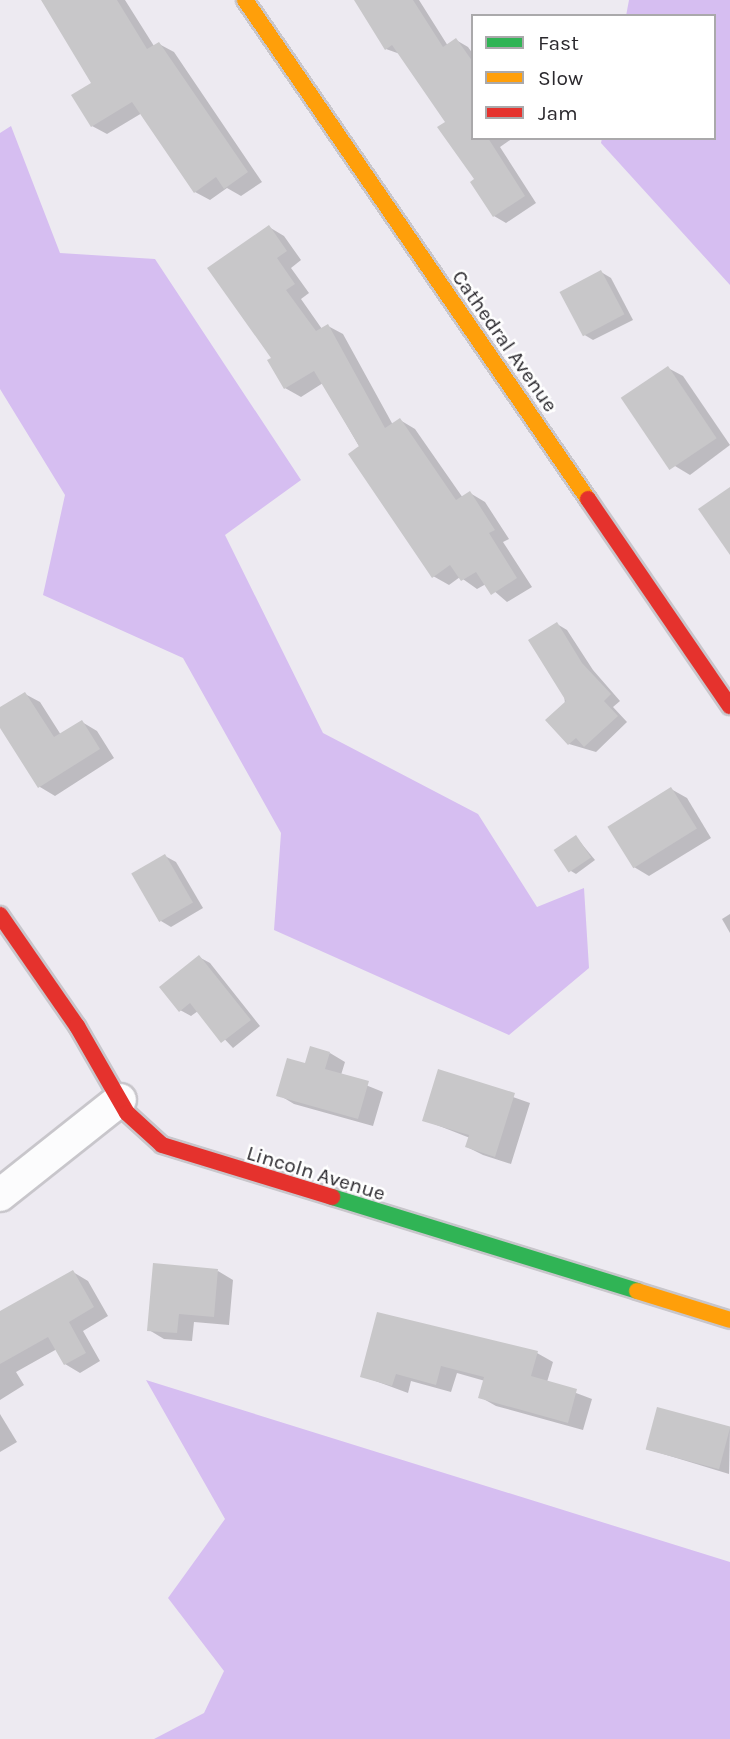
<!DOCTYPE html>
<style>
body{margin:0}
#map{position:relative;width:730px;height:1739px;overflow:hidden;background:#edeaf1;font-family:Karla,sans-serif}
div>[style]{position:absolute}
.forest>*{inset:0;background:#d6bef1}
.shadow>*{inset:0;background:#0003}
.building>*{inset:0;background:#c8c7c9;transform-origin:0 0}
.roads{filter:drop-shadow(2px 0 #c8c6cb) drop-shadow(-2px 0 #c8c6cb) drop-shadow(0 2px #c8c6cb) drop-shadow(0 -2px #c8c6cb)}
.street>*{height:32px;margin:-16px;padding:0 16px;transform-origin:16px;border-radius:16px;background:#fcfcfd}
.fast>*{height:16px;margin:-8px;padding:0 8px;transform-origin:8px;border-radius:8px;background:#30b455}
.slow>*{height:16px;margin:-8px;padding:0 8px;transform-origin:8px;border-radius:8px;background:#ff9f0a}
.jam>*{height:16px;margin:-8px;padding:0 8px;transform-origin:8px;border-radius:8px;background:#e5322d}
span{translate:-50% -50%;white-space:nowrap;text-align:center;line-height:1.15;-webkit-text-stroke:5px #fff;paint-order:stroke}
.street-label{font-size:21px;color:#2a282d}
.legend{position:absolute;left:471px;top:14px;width:245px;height:126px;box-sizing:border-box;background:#fff;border:2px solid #aaa9ab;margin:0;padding:9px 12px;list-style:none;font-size:21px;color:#2a282d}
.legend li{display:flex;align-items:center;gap:14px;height:35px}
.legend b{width:35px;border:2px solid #aaa9ab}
</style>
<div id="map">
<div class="forest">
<i style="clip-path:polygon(629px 0,730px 0,730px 285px,601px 143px,602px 138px,714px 138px,714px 16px,626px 16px)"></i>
<i style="clip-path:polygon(11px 126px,60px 253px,155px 259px,301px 480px,225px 535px,323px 733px,478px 814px,537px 907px,584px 888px,589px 968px,509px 1035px,274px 930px,281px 833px,183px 658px,43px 595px,65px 495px,0 389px,0 133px)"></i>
<i style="clip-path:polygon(146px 1380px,730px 1562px,730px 1739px,154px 1739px,204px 1713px,224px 1671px,168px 1598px,225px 1519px)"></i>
</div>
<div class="shadow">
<i style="clip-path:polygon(43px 0,125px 0,154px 46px,159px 44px,174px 52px,262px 182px,241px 196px,227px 188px,210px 200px,195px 192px,142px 113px,107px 134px,92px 126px,93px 84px)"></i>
<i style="clip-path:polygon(356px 0,419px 0,448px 46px,456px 40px,468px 47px,473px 54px,473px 138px,513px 138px,500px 147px,536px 203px,506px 223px,494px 216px,447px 122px,400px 54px,386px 49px)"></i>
<i style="clip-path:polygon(269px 227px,284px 236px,301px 260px,291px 268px,309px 293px,301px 299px,322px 329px,328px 326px,343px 334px,393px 425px,400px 420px,415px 429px,463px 498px,470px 493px,485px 502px,509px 539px,503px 542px,532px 587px,507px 602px,486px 584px,477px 589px,460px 577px,449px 585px,433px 576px,323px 383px,301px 397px,285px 388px,273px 359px)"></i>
<i style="clip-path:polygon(601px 272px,611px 278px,633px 320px,593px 340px,583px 334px)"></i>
<i style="clip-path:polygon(668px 368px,683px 376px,730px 445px,690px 475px,675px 466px)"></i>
<i style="clip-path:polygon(557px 624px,567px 630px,593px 670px,620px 701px,613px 707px,627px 722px,596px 752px,569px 744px)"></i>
<i style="clip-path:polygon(25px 694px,40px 702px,61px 735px,82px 722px,97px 731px,114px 758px,55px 796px,40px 787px,0 725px,0 709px)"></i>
<i style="clip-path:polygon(671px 789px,687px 798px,711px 838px,649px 876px,634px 867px)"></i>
<i style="clip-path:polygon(576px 837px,595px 860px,576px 874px,571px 871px)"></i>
<i style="clip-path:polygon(165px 856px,176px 862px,203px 908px,171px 927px,161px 921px)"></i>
<i style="clip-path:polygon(730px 914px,730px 933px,722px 919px)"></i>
<i style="clip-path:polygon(199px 957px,210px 963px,260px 1026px,233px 1048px,198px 1011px,191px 1016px,180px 1010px)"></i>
<i style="clip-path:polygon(330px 1053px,345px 1062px,341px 1075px,383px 1092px,373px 1126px,294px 1104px,279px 1095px,306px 1065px)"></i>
<i style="clip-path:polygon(439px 1071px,530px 1103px,511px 1164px,483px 1155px,467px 1147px,470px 1138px,424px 1120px)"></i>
<i style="clip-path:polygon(218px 1271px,233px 1280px,229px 1325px,194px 1322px,192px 1341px,164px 1339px,149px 1330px)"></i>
<i style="clip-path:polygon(73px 1272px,88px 1281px,108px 1316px,83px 1331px,100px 1361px,80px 1373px,65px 1364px,57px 1349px,16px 1372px,24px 1385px,0 1400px,0 1340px)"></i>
<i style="clip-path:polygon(537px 1353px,553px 1362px,547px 1382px,592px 1399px,583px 1430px,496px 1406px,480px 1397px,485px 1381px,457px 1373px,451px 1392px,411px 1381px,408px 1393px,362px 1376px)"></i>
<i style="clip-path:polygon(658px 1409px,730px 1429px,729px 1474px,647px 1449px)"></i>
<i style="clip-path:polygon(0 1414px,17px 1442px,0 1452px)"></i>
</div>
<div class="building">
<i style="clip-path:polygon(41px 0,117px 0,147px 49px,159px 42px,248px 172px,224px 189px,216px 177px,194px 193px,132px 102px,91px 127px,71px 95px,91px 83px)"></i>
<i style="clip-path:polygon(354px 0,413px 0,443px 47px,456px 38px,473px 62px,473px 138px,488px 138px,525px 196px,493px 217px,470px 182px,474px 179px,437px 127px,445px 122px,392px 45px,385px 50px)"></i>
<i style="clip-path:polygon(269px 225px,287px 251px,277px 258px,295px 284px,286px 290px,316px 331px,328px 324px,385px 428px,400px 418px,456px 500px,470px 491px,495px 530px,489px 533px,517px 578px,491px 595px,476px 572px,461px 581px,450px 565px,432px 578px,348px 454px,359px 446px,314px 371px,284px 389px,267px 360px,271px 358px,207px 268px)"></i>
<i style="left:601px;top:270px;width:50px;height:47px;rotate:62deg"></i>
<i style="left:668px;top:366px;width:87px;height:57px;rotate:56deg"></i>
<i style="clip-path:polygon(730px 487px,730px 555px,698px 509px)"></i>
<i style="clip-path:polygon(557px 622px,582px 663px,611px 694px,604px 701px,618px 716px,584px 747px,576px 738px,568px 745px,545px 720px,566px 701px,528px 640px)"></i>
<i style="clip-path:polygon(25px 692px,54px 737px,82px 720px,100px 749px,38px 788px,0 728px,0 707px)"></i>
<i style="left:671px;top:787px;width:49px;height:75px;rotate:58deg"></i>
<i style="left:576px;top:835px;width:27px;height:27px;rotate:56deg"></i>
<i style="left:165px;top:854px;width:56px;height:39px;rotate:60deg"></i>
<i style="clip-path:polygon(199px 955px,251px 1020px,221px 1043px,190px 1003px,179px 1012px,159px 987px)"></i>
<i style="clip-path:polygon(310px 1046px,330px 1052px,325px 1069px,369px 1081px,358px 1119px,276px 1096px,287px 1058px,305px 1063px)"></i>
<i style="clip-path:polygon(438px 1069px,515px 1093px,495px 1157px,465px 1147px,469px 1135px,422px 1121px)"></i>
<i style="clip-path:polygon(153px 1263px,218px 1269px,214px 1317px,179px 1314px,177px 1333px,147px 1331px)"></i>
<i style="clip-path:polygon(73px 1270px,94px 1307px,69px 1322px,86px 1353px,64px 1365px,48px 1337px,0 1364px,0 1311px)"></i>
<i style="clip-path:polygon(377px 1312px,538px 1351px,531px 1376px,577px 1389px,568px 1423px,478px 1398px,484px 1377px,441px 1366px,436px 1385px,396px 1374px,392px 1386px,360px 1377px)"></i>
<i style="left:657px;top:1407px;width:76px;height:44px;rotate:15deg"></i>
</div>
<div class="roads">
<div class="street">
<i style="left:0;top:1195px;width:153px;rotate:-38.4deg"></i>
</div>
<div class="fast">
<i style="left:332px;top:1197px;width:319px;rotate:17.1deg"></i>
</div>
<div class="slow">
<i style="left:245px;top:0;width:606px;rotate:55.5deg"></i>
<i style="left:637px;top:1291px;width:97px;rotate:17.3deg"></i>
</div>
<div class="jam">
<i style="left:588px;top:499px;width:251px;rotate:55.6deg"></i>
<i style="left:0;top:915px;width:135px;rotate:55.3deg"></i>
<i style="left:77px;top:1026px;width:100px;rotate:60.1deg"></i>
<i style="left:127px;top:1113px;width:47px;rotate:42.4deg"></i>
<i style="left:162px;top:1145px;width:178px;rotate:17deg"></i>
</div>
</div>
<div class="street-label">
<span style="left:505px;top:341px;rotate:55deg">Cathedral Avenue</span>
<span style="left:316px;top:1173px;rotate:17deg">Lincoln Avenue</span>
</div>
<ul class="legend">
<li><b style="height:9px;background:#30b455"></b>Fast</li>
<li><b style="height:9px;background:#ff9f0a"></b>Slow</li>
<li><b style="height:9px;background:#e5322d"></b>Jam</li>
</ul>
</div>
